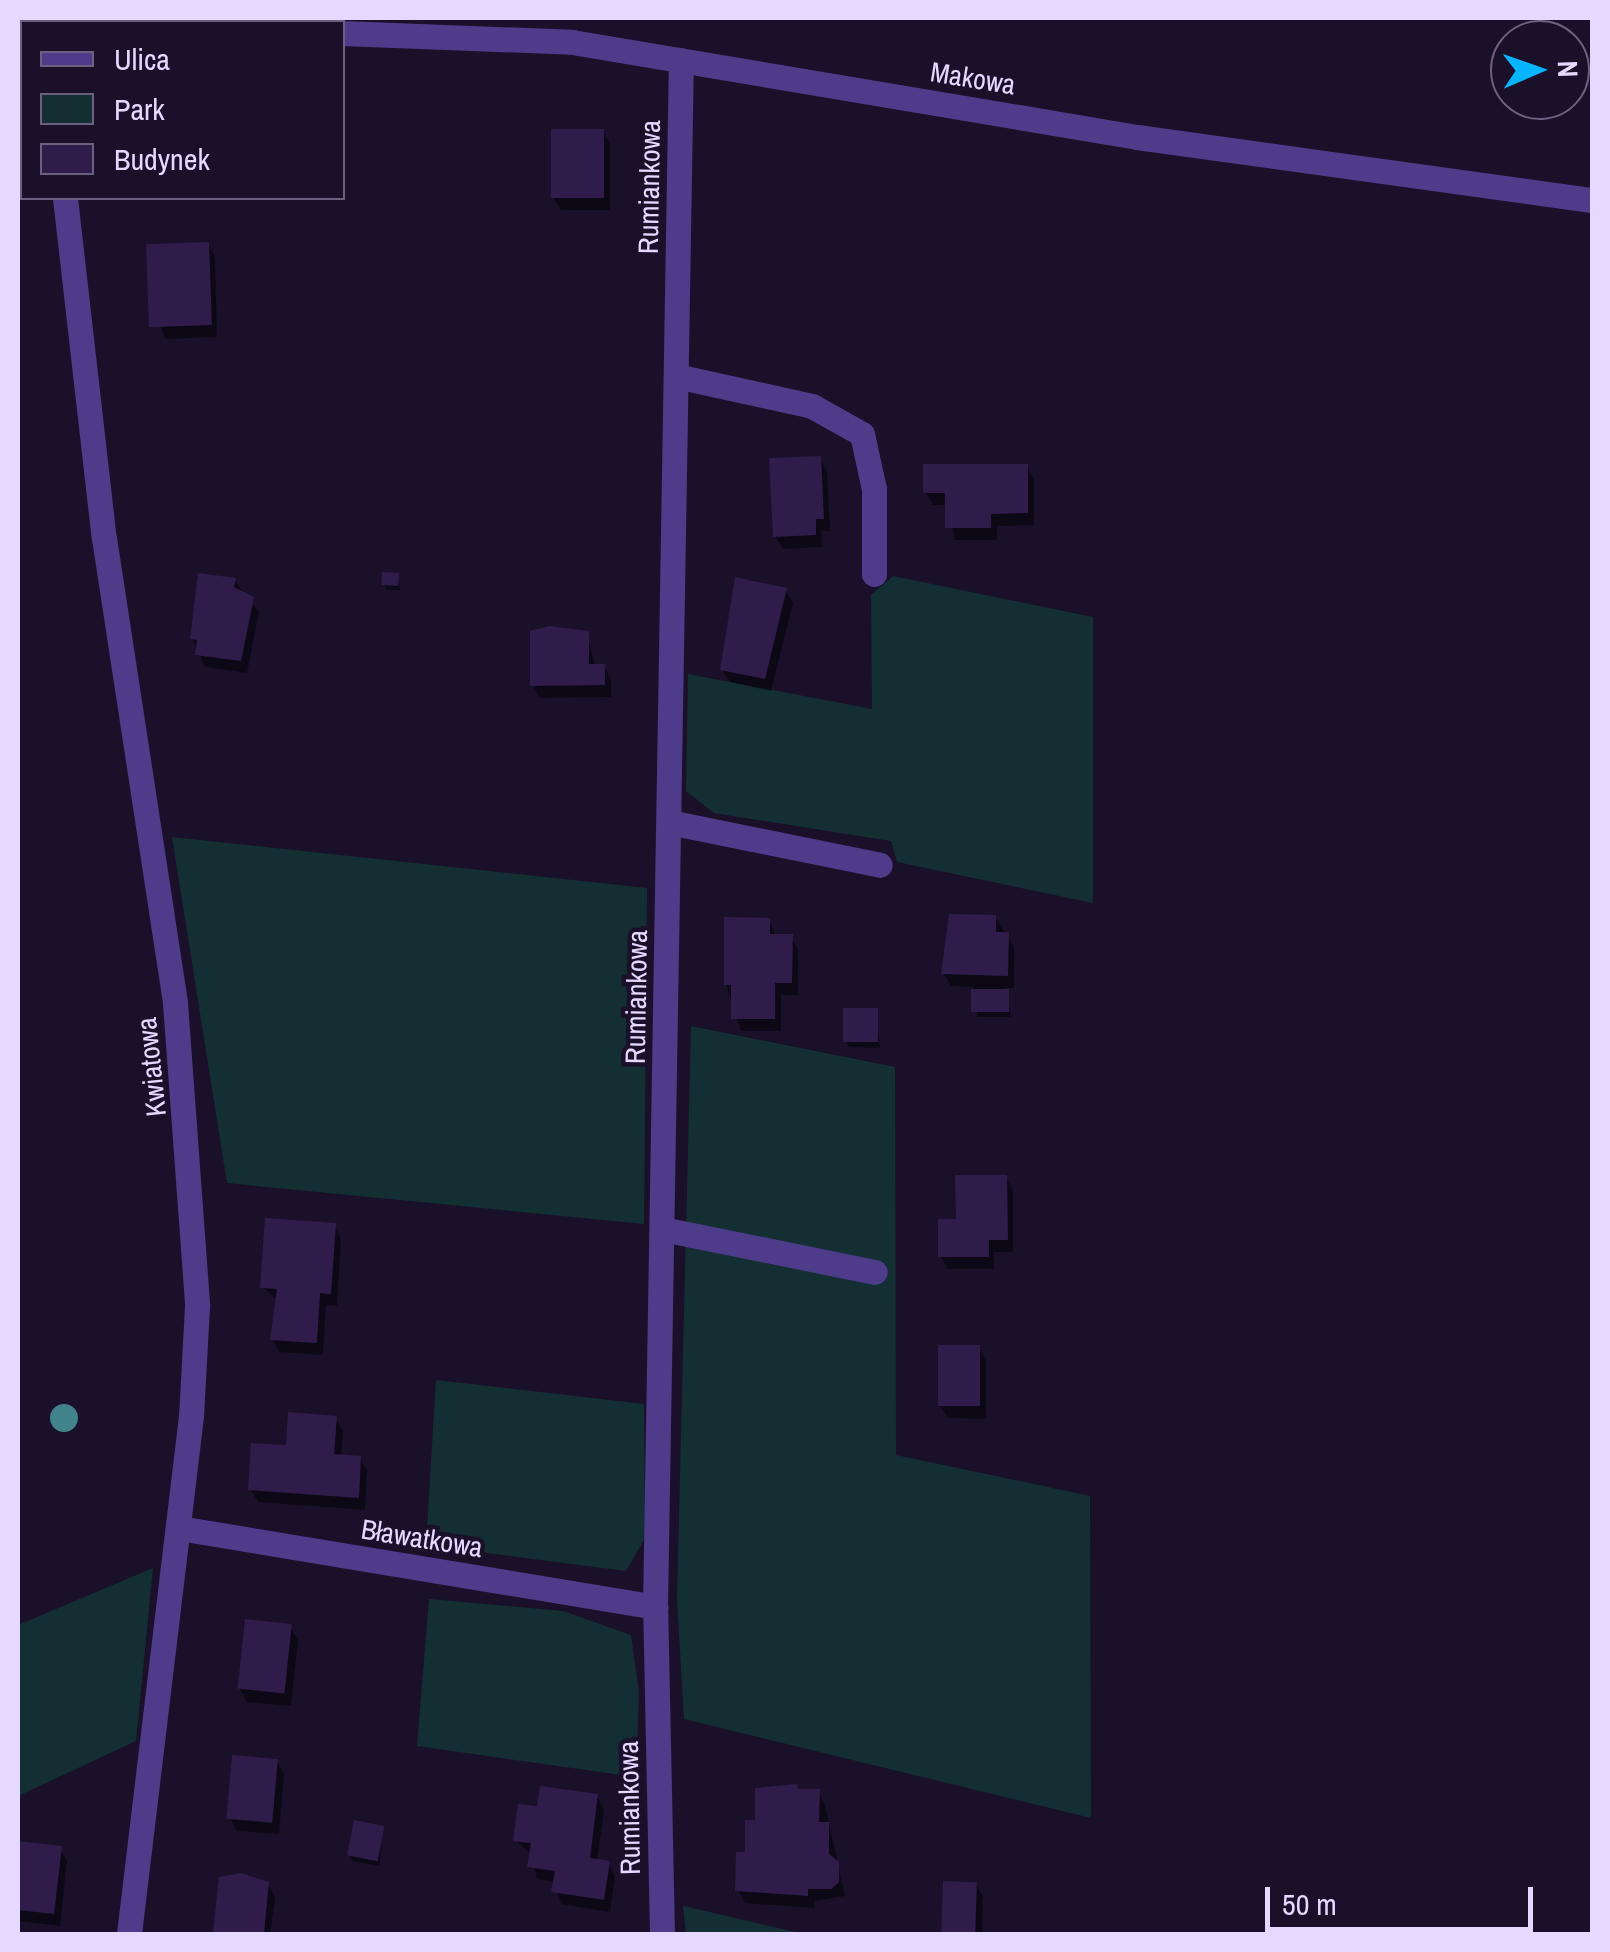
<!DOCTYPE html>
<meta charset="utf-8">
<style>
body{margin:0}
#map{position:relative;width:1610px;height:1952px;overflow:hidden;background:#1a102a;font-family:"Archivo Narrow",sans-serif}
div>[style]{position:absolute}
.green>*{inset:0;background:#132f34}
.shadow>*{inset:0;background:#0007}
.building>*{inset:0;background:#2f1c4b;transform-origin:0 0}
.minor>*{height:25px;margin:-12.5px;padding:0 12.5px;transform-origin:12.5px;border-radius:12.5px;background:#4e3b89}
.trees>*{width:28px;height:28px;margin:-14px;border-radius:50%;background:#42838b}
span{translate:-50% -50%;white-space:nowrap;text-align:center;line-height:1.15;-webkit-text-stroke:9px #1a102a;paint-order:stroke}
.street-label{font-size:28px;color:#e5d9ff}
.frame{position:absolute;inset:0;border:20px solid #e5d9ff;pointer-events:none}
.legend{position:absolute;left:20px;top:20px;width:325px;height:180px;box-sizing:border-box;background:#1a102a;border:2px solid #6b607f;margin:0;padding:12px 18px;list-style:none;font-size:30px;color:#e5d9ff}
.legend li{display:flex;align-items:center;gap:20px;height:50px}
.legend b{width:50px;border:2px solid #6b607f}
.north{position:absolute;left:1490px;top:20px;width:100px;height:100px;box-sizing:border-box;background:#1a102a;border:2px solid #6b607f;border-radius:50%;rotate:88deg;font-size:28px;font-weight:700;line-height:40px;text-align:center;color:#e5d9ff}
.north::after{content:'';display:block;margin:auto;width:35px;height:45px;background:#05b5ff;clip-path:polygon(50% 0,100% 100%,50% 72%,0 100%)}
.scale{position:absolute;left:1265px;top:1887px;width:268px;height:45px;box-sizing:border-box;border:5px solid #e5d9ff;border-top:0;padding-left:12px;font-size:30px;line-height:35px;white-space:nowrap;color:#e5d9ff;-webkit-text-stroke:8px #1a102a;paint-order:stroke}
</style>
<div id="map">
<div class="green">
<i style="clip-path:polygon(893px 576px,1093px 617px,1093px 903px,897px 862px,891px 841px,714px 813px,686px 791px,688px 674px,872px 709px,871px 595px)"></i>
<i style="clip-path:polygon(172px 837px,647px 888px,644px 1224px,227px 1183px)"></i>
<i style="clip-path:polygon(691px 1026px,895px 1067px,896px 1455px,1090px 1496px,1091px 1818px,684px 1719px,677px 1599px)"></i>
<i style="clip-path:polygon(436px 1380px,644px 1404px,645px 1538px,626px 1571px,426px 1545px)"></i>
<i style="clip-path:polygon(153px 1568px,136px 1741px,18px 1796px,18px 1625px)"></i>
<i style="clip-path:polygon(429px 1599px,563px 1611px,631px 1635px,639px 1692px,636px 1777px,417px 1746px)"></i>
<i style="clip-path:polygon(683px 1906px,684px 1906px,804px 1934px,686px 1934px)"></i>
</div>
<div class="shadow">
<i style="clip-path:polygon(603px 131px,610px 144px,610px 210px,561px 210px,553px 198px)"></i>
<i style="clip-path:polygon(208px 244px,215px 257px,217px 337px,165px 339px,150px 291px,148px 246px)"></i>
<i style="clip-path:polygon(820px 459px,827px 471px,830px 531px,821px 531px,822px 547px,783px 549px,775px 536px)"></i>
<i style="clip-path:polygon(1027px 467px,1034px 480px,1034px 525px,997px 526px,997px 540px,955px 540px,948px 505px,933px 505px,925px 492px)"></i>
<i style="clip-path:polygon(397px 575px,400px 590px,387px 590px,384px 584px)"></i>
<i style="clip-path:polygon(234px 580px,259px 612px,247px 673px,205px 667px,192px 638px)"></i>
<i style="clip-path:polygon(786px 591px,793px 603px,771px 691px,730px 682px,722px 670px)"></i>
<i style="clip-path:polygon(587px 633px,595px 666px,604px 666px,611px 679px,611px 697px,540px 698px,533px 686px)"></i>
<i style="clip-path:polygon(995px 917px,1014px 947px,1014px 988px,1005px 988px,1011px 1017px,977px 1017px,974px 987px,951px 986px,944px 974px)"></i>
<i style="clip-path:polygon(769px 920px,776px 936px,791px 937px,798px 949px,798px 995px,781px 995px,781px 1031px,741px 1031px,726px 984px)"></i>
<i style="clip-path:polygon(876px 1010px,880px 1048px,849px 1047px,846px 1042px)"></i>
<i style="clip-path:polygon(1006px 1178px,1013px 1190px,1013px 1252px,994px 1252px,994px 1269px,948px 1269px,941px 1257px,958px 1221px)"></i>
<i style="clip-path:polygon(334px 1226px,341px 1238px,337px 1306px,326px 1305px,323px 1355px,279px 1352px,272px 1339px,278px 1301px,263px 1287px)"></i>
<i style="clip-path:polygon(979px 1348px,986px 1361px,986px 1419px,948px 1418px,940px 1406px)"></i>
<i style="clip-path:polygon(335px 1418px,343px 1431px,341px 1457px,360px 1458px,367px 1471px,365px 1510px,258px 1502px,251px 1490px,289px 1448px)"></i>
<i style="clip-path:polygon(290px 1627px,298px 1640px,291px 1706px,247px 1702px,240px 1689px)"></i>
<i style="clip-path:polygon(277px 1761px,284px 1774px,279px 1834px,237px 1831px,230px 1818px)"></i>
<i style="clip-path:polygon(799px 1792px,818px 1792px,825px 1805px,845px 1896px,814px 1901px,814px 1908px,745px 1903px,738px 1890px,757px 1823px)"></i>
<i style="clip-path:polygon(597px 1796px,604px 1809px,597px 1862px,608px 1863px,615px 1876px,610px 1912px,561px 1904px,555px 1882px,537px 1879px,531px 1854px,516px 1841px,539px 1809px)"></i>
<i style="clip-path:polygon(382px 1828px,380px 1866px,353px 1861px,350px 1855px)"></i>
<i style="clip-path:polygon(18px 1844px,60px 1848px,67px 1861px,60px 1926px,18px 1921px)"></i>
<i style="clip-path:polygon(222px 1879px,268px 1884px,275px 1897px,270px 1934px,218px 1934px)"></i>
<i style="clip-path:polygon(945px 1883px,976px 1884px,983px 1897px,982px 1934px,944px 1934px)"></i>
</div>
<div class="building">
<i style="left:551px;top:129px;width:53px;height:69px"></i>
<i style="left:209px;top:242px;width:83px;height:63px;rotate:88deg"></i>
<i style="clip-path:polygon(821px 456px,824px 519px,816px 519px,816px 535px,773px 537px,769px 458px)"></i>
<i style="clip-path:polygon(923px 464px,1028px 464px,1028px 513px,991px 514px,991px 528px,945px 528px,945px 493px,923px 493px)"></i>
<i style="left:382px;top:572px;width:17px;height:13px;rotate:3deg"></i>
<i style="clip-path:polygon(198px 573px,236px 578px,234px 587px,254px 597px,241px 661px,195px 655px,197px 640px,190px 639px)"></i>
<i style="clip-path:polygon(735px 577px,787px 588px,765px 679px,720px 670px)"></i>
<i style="clip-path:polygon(549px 626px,589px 631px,589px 664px,605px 664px,605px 685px,530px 686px,530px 631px)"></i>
<i style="clip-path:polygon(949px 914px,996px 915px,996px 932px,1009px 932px,1008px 976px,941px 974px)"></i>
<i style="clip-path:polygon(724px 917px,770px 918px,770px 934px,793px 934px,792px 983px,775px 983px,775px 1019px,731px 1019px,731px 985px,724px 985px)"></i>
<i style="left:971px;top:989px;width:38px;height:23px"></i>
<i style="left:843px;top:1008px;width:35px;height:34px"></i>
<i style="clip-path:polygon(955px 1175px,1007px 1175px,1008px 1240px,989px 1240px,989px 1257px,938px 1257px,938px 1219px,956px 1219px)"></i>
<i style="clip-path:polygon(265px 1218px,336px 1223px,331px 1294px,320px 1293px,317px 1343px,270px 1340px,277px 1289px,260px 1288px)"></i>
<i style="left:938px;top:1345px;width:42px;height:61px"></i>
<i style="clip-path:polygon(288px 1412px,337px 1416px,334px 1454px,361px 1456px,359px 1498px,248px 1490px,251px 1443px,286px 1445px)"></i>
<i style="left:245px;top:1619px;width:47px;height:70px;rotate:6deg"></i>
<i style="left:232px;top:1755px;width:46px;height:64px;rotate:5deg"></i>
<i style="clip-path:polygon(797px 1784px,798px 1789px,820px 1789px,819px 1822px,829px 1822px,829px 1854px,839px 1862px,839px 1882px,831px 1889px,808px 1889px,808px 1896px,735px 1891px,736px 1852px,745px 1852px,745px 1820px,755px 1820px,755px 1788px)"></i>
<i style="clip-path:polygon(540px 1786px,598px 1794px,590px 1858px,610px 1861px,604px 1900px,551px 1892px,555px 1871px,527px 1867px,531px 1843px,513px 1841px,518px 1804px,537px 1806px)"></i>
<i style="left:354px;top:1820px;width:31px;height:36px;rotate:11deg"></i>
<i style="clip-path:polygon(18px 1841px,62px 1846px,54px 1914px,18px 1910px)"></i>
<i style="clip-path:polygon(241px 1873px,269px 1882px,264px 1934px,213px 1934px,219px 1877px)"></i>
<i style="left:943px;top:1881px;width:34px;height:53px;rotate:2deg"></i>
</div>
<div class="minor">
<i style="left:48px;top:18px;width:4px;rotate:76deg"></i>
<i style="left:342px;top:33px;width:230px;rotate:2.2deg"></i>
<i style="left:572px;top:42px;width:573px;rotate:9.54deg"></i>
<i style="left:1137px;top:137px;width:459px;rotate:7.9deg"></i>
<i style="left:65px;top:198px;width:342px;rotate:83.5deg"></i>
<i style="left:104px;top:538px;width:470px;rotate:81.3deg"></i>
<i style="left:175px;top:1003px;width:304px;rotate:85.8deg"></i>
<i style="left:197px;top:1306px;width:110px;rotate:93.1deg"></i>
<i style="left:191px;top:1416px;width:522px;rotate:96.83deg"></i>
<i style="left:676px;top:376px;width:139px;rotate:12.4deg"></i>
<i style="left:812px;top:406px;width:57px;rotate:29.2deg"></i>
<i style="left:862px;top:434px;width:56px;rotate:77.7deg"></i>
<i style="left:874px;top:489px;width:85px;rotate:90deg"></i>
<i style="left:669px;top:822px;width:215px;rotate:11.5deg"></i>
<i style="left:662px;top:1229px;width:217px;rotate:11.4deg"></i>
<i style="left:179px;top:1528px;width:483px;rotate:9.4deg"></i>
<i style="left:662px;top:1934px;width:327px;rotate:-91.2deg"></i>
<i style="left:655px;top:1607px;width:1547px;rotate:-89.04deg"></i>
</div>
<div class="trees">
<i style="left:64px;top:1418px"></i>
</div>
<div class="street-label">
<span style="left:973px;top:78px;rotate:9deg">Makowa</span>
<span style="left:649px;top:187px;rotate:-89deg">Rumiankowa</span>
<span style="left:636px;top:997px;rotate:-89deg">Rumiankowa</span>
<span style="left:151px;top:1067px;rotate:-96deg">Kwiatowa</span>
<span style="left:422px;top:1538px;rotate:9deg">Bławatkowa</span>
<span style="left:629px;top:1808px;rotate:-91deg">Rumiankowa</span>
</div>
<div class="frame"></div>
<ul class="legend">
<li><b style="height:12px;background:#4e3b89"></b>Ulica</li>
<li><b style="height:28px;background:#132f34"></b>Park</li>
<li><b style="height:28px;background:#2f1c4b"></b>Budynek</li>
</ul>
<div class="north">N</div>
<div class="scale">50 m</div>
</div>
